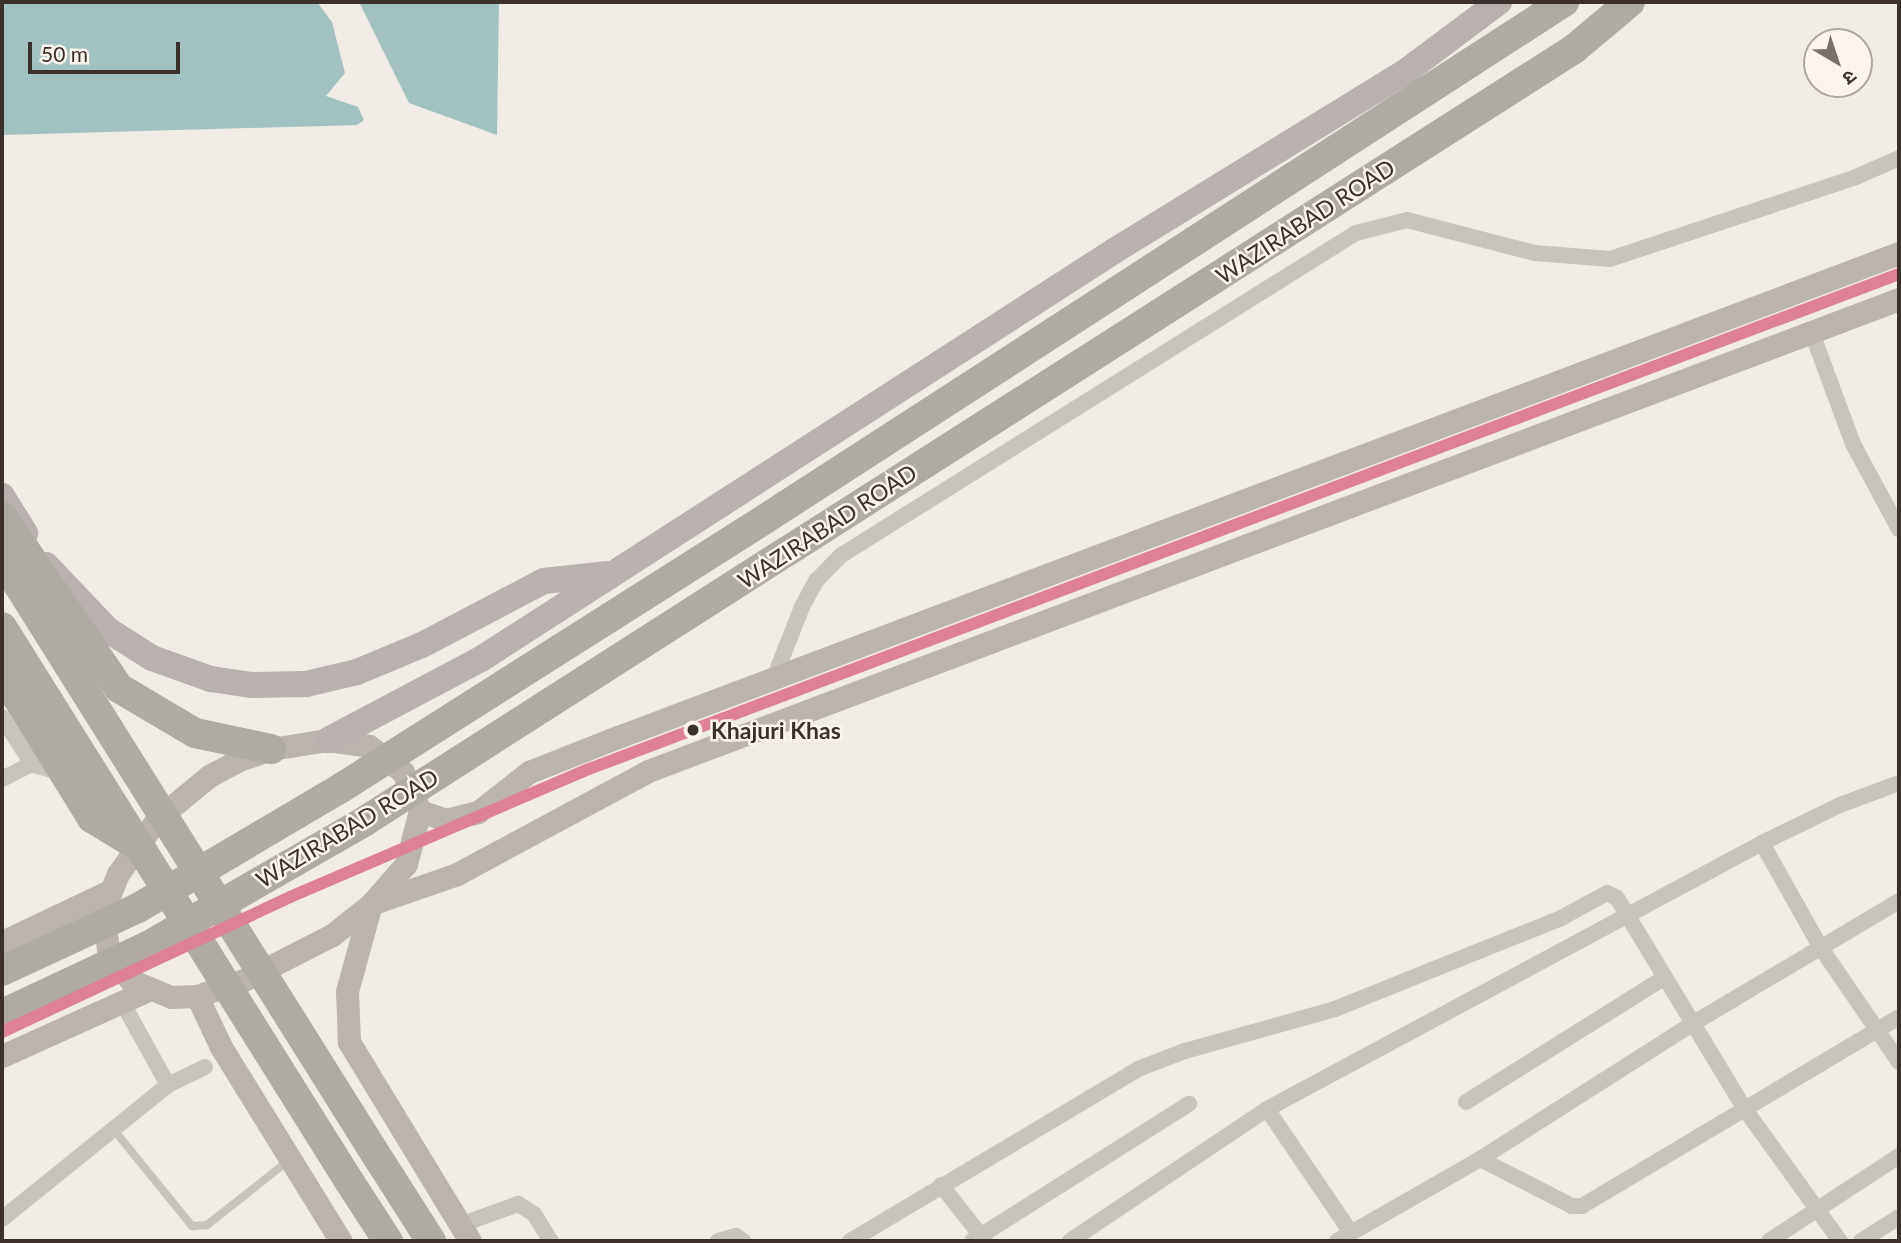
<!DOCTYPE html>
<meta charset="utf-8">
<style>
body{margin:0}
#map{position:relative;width:1901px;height:1243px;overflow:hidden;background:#f0ebe5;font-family:Lato,"Noto Sans Devanagari",sans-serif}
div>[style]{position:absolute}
.water>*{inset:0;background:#a1c2c1}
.lane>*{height:8px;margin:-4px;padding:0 4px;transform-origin:4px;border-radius:4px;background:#c9c3be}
.street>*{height:16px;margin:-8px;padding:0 8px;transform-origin:8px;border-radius:8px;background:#c9c3be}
.secondary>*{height:23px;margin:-11.5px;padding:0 11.5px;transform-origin:11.5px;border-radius:11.5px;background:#bab3ae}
.primary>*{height:26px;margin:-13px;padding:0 13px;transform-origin:13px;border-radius:13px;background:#b8b1ad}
.highway>*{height:30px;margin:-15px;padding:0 15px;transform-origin:15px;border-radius:15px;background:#afaaa4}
.highway-bridge>*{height:30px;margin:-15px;padding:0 15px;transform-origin:15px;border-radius:15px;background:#afaaa4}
.metro-1>*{height:12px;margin:-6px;padding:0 6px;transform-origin:6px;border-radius:6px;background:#df8099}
.dots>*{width:19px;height:19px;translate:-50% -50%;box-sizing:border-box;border:4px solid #fbf5ee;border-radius:50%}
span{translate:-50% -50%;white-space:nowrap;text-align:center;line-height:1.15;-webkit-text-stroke:5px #fbf5ee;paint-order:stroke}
.street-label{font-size:23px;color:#3b302b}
.stop-label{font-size:23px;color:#3b302b;font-weight:700}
.left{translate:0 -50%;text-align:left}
.frame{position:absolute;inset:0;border:4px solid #3b302b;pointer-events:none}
.north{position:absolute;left:1803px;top:28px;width:70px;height:70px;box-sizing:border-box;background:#fbf5ee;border:2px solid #aea6a0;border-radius:50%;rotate:141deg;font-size:19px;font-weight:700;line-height:28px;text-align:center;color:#3b302b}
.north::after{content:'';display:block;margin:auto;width:24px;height:32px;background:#7a716c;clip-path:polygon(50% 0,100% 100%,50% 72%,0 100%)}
.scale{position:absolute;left:28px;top:42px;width:152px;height:32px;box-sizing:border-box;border:4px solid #3b302b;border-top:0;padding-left:9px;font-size:21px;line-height:24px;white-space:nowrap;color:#3b302b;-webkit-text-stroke:5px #fbf5ee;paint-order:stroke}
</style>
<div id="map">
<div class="water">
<i style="clip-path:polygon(2px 2px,317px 2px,332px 22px,345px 73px,326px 96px,358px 107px,364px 120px,357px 125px,2px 135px)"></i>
<i style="clip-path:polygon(359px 2px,499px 2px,497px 135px,409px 103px)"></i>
</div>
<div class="lane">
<i style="left:114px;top:1130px;width:124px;rotate:50.9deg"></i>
<i style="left:192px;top:1226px;width:15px;rotate:-4deg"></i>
<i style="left:207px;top:1225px;width:103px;rotate:-38.3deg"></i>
</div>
<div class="street">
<i style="left:1812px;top:333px;width:118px;rotate:69.7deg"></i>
<i style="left:1853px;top:444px;width:97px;rotate:61.6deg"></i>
<i style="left:774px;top:678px;width:76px;rotate:-68.5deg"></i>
<i style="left:802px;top:607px;width:30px;rotate:-62deg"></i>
<i style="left:816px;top:581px;width:35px;rotate:-46deg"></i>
<i style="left:840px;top:556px;width:609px;rotate:-32.05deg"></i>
<i style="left:1356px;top:233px;width:53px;rotate:-14.3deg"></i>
<i style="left:1407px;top:220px;width:132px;rotate:14.5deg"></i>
<i style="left:1535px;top:253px;width:75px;rotate:4.6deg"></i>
<i style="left:1610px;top:259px;width:259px;rotate:-18.4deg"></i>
<i style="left:1856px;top:177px;width:47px;rotate:-23.8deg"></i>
<i style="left:2px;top:717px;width:56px;rotate:57.4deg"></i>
<i style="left:32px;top:764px;width:30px;rotate:17deg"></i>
<i style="left:2px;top:779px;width:34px;rotate:-27deg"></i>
<i style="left:1762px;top:843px;width:120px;rotate:60.7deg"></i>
<i style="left:1821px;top:948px;width:138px;rotate:55.6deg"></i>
<i style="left:122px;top:1002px;width:95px;rotate:61deg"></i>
<i style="left:1466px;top:1102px;width:234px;rotate:-32.1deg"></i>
<i style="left:1267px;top:1109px;width:148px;rotate:55.8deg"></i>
<i style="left:1480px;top:1159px;width:103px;rotate:27.1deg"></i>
<i style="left:1572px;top:1206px;width:10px"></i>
<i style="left:1582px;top:1206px;width:369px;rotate:-30.8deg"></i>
<i style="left:941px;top:1185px;width:71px;rotate:51.8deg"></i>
<i style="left:2px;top:1219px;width:213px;rotate:-38.9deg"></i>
<i style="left:168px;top:1085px;width:41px;rotate:-25.9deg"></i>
<i style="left:460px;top:1225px;width:62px;rotate:-19.9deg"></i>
<i style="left:518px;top:1204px;width:19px;rotate:32deg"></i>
<i style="left:534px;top:1214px;width:32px;rotate:58deg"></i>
<i style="left:718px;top:1241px;width:19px;rotate:-16deg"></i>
<i style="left:736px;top:1236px;width:9px;rotate:36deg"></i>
<i style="left:850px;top:1241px;width:335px;rotate:-30.8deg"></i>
<i style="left:1138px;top:1069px;width:50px;rotate:-21deg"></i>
<i style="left:1185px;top:1051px;width:156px;rotate:-15.6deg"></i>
<i style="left:1335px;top:1009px;width:244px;rotate:-21.9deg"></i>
<i style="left:1561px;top:918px;width:52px;rotate:-28.5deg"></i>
<i style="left:1607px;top:893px;width:11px;rotate:27deg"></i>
<i style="left:1617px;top:898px;width:245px;rotate:58.8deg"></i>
<i style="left:1744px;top:1108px;width:164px;rotate:54.2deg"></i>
<i style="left:972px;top:1241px;width:257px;rotate:-32.3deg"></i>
<i style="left:1070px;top:1241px;width:237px;rotate:-33.8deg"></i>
<i style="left:1267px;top:1109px;width:562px;rotate:-28.25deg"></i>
<i style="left:1762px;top:843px;width:87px;rotate:-26deg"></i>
<i style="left:1840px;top:805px;width:63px;rotate:-20.4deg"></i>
<i style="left:1337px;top:1241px;width:165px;rotate:-29.8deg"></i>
<i style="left:1480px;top:1159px;width:251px;rotate:-32.5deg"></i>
<i style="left:1692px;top:1024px;width:241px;rotate:-30.7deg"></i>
<i style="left:1769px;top:1241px;width:155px;rotate:-33.2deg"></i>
<i style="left:1861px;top:1241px;width:45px;rotate:-32.3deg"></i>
</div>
<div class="secondary">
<i style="left:328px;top:740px;width:41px;rotate:8.3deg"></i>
<i style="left:369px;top:746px;width:43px;rotate:37.4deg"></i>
<i style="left:403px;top:772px;width:43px;rotate:66.4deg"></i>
<i style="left:420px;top:811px;width:55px;rotate:104.8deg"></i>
<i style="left:406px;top:864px;width:53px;rotate:131.2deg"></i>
<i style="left:371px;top:904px;width:50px;rotate:141.5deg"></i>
<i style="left:332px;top:935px;width:99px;rotate:152.9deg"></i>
<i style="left:244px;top:980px;width:50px;rotate:161.2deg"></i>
<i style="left:197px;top:996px;width:26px;rotate:178deg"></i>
<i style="left:171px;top:997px;width:44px;rotate:-157.5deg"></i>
<i style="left:130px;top:980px;width:38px;rotate:-125deg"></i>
<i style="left:108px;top:949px;width:38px;rotate:-97deg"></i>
<i style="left:103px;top:911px;width:40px;rotate:-68deg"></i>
<i style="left:118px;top:874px;width:67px;rotate:-54.7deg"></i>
<i style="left:157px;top:819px;width:67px;rotate:-39.6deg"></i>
<i style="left:209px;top:776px;width:34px;rotate:-28deg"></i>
<i style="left:239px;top:760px;width:34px;rotate:-19deg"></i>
<i style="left:271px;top:749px;width:58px;rotate:-9deg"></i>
<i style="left:420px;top:811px;width:28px;rotate:19deg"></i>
<i style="left:446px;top:820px;width:33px;rotate:-14deg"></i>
<i style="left:478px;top:812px;width:65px;rotate:-38.1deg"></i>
<i style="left:529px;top:772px;width:96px;rotate:-21.5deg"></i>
<i style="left:618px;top:737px;width:1369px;rotate:-20.7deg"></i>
<i style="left:371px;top:904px;width:91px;rotate:-19.2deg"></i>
<i style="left:457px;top:874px;width:217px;rotate:-28.3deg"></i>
<i style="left:648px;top:771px;width:1337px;rotate:-20.67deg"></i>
<i style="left:371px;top:904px;width:90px;rotate:105.4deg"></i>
<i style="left:347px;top:991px;width:51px;rotate:87.8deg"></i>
<i style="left:349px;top:1042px;width:233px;rotate:58.7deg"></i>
<i style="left:2px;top:942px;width:117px;rotate:-25.3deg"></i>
<i style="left:197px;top:996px;width:56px;rotate:64.8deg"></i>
<i style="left:221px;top:1047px;width:228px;rotate:58.3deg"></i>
<i style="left:2px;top:1056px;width:158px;rotate:-24.3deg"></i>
</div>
<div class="primary">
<i style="left:2px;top:496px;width:44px;rotate:58.1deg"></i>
<i style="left:46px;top:565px;width:90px;rotate:46.4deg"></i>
<i style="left:108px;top:630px;width:52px;rotate:32.5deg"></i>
<i style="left:152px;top:658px;width:63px;rotate:19.6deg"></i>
<i style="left:211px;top:679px;width:40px;rotate:8.5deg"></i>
<i style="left:251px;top:685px;width:55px;rotate:-1deg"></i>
<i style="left:306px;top:684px;width:52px;rotate:-13.2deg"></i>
<i style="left:357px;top:672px;width:70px;rotate:-22.6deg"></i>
<i style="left:422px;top:645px;width:138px;rotate:-27.7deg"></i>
<i style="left:544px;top:581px;width:62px;rotate:-6.4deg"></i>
<i style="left:328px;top:740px;width:173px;rotate:-27.9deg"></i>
<i style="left:481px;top:659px;width:753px;rotate:-32.8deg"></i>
<i style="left:1114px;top:251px;width:345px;rotate:-31.6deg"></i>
<i style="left:1408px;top:70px;width:114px;rotate:-36.8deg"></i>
</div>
<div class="highway">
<i style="left:2px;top:516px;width:208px;rotate:55.8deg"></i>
<i style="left:119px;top:688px;width:88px;rotate:30.6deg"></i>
<i style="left:195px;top:733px;width:78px;rotate:11.9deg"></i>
<i style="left:765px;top:519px;width:952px;rotate:-32.91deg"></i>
<i style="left:786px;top:552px;width:935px;rotate:-32.55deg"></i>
<i style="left:1574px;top:49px;width:73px;rotate:-40deg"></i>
<i style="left:2px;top:673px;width:171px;rotate:58.2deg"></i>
<i style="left:92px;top:818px;width:52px;rotate:31.5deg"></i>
<i style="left:380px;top:1161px;width:95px;rotate:57.5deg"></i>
<i style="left:349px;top:1181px;width:72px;rotate:57deg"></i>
</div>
<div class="highway-bridge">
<i style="left:2px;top:559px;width:711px;rotate:57.88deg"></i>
<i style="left:2px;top:627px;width:654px;rotate:57.94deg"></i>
<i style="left:2px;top:971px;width:150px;rotate:-24.9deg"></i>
<i style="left:138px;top:908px;width:236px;rotate:-30.6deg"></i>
<i style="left:341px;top:788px;width:502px;rotate:-32.39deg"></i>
<i style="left:2px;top:1014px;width:161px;rotate:-25deg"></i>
<i style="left:148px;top:946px;width:250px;rotate:-29.9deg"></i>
<i style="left:365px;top:821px;width:500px;rotate:-32.6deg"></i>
</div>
<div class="metro-1">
<i style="left:2px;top:1032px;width:318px;rotate:-25.1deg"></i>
<i style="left:290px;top:897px;width:325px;rotate:-23.2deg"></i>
<i style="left:589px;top:769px;width:1400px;rotate:-20.7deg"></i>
</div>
<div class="dots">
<i style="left:693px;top:730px;background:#3b302b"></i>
</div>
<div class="street-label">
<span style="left:1305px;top:221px;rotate:-33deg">WAZIRABAD ROAD</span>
<span style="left:827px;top:526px;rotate:-33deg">WAZIRABAD ROAD</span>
<span style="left:347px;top:828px;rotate:-31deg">WAZIRABAD ROAD</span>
</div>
<div class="stop-label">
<span class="left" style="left:711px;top:730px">Khajuri Khas</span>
</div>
<div class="frame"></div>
<div class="north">उ</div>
<div class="scale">50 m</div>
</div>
